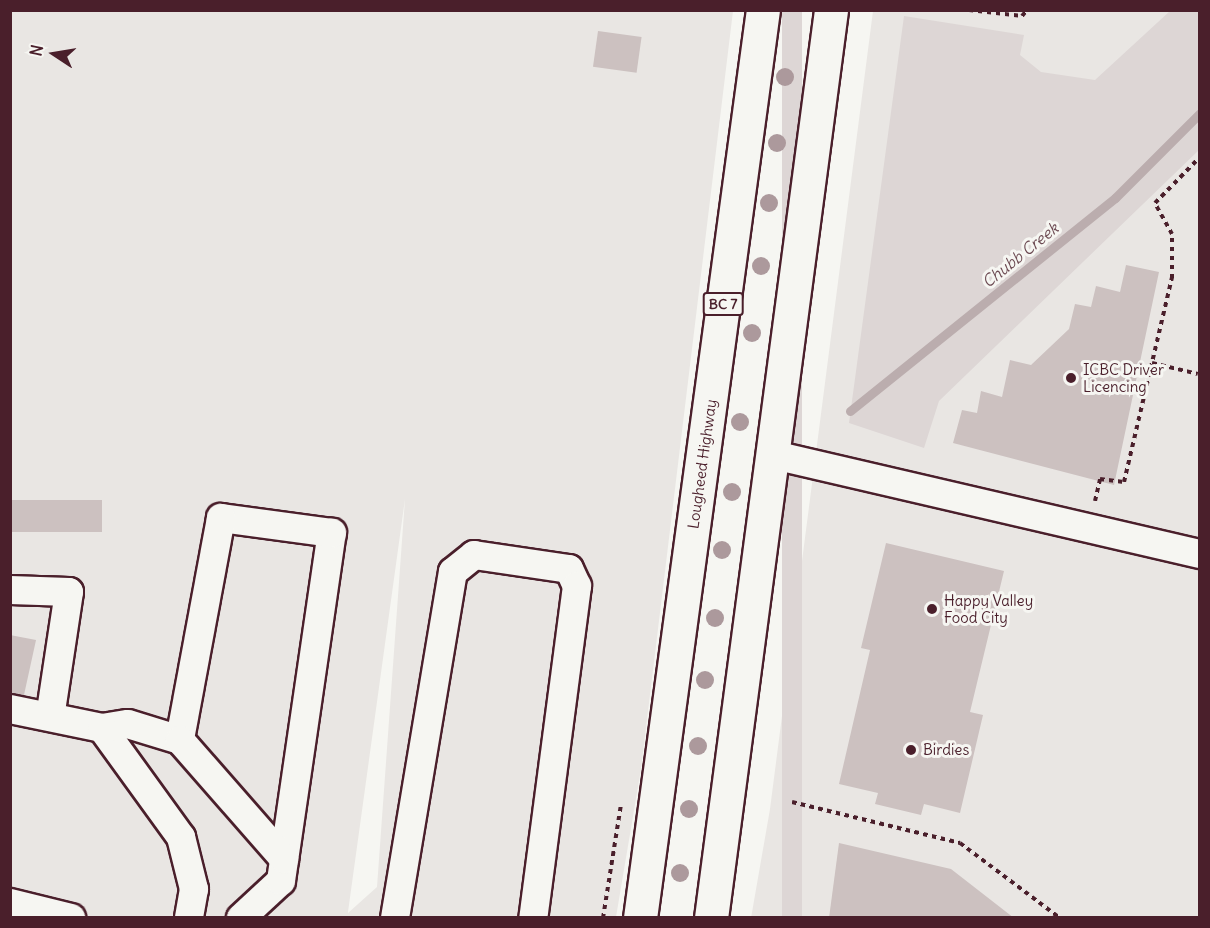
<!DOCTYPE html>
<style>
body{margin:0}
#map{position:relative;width:1210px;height:928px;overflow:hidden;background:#f6f6f2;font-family:Delius,sans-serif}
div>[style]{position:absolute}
.built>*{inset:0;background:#e9e6e3}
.green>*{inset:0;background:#ddd6d5;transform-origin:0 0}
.stream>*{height:9px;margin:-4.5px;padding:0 4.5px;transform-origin:4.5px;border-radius:4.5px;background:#bbadae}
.building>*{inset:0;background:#ccc1c0;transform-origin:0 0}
.path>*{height:4px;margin-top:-2px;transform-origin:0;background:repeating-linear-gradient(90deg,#4a1f2b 0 4.5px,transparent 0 9px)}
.roads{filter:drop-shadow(2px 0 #4a1f2b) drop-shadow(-2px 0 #4a1f2b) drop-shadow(0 2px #4a1f2b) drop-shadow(0 -2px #4a1f2b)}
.minor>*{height:28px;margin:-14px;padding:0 14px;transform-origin:14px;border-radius:14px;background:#f6f6f2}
.major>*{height:33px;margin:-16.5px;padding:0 16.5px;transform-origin:16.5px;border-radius:16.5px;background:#f6f6f2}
.trees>*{width:18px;height:18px;margin:-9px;border-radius:50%;background:#ac999c}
.dots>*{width:16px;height:16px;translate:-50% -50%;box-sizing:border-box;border:3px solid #f6f6f2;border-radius:50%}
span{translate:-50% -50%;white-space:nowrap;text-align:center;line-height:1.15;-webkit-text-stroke:6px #f6f6f2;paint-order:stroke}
.shield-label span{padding:2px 4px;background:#f6f6f2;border:2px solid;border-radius:4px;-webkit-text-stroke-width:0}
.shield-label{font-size:14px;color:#4a1f2b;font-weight:700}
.poi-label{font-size:15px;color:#4a1f2b}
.left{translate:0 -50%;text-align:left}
.street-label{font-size:15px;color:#4a1f2b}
.water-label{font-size:16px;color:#6c4a52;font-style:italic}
.frame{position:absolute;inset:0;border:12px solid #4a1f2b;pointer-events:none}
.north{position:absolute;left:24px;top:24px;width:60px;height:60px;-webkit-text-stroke:4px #f6f6f2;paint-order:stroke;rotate:282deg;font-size:16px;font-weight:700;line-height:24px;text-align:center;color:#4a1f2b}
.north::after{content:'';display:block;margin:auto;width:21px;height:27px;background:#4a1f2b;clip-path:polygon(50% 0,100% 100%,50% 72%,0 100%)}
</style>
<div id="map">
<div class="built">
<i style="clip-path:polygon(evenodd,10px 11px,733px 11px,641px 769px,616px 917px,11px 917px,10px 11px,405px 499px,377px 887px,348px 913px,348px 912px,405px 499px)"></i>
<i style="clip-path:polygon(873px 11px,1199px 11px,1199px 917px,751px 918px,770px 809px)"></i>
</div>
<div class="green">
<i style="left:782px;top:11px;width:20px;height:914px"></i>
<i style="clip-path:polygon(1170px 11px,1199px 11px,1199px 150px,939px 401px,924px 448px,849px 423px,904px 16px,1024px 35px,1020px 55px,1041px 72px,1095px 80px)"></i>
</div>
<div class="stream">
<i style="left:850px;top:411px;width:340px;rotate:-38.8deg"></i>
<i style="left:1115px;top:198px;width:120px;rotate:-45deg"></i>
</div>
<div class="building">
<i style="left:598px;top:31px;width:44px;height:36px;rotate:8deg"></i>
<i style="clip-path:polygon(1126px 265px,1159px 272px,1114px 485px,953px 443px,962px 410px,977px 413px,981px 391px,1002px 397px,1010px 360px,1031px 365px,1069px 329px,1075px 304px,1091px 307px,1096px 286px,1120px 292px)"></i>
<i style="left:102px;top:500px;width:32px;height:92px;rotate:90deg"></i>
<i style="clip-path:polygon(886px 543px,1004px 571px,970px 712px,983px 715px,960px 813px,924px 804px,921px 815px,875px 804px,878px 793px,839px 784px,870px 650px,861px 648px)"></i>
<i style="clip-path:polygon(10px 635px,36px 640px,24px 695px,10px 693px)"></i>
<i style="clip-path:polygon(839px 843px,951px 869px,1014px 918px,829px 918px)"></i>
</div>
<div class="path">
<i style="left:969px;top:10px;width:53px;rotate:6.5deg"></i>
<i style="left:1022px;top:16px;width:8px;rotate:-50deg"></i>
<i style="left:1152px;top:363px;width:47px;rotate:13.4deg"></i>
<i style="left:1095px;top:501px;width:23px;rotate:-77deg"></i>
<i style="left:1100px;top:479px;width:24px;rotate:7deg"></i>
<i style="left:1124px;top:482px;width:210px;rotate:-76.8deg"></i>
<i style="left:1172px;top:278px;width:44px;rotate:-90deg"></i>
<i style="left:1172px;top:234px;width:35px;rotate:-119deg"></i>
<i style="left:1155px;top:203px;width:64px;rotate:-45.6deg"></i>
<i style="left:792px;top:802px;width:173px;rotate:13.7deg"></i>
<i style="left:960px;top:843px;width:125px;rotate:36.9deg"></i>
<i style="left:603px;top:918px;width:115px;rotate:-81deg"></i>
</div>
<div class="roads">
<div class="minor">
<i style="left:774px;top:455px;width:437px;rotate:13.1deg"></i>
<i style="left:10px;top:590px;width:59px;rotate:1.9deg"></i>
<i style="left:69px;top:592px;width:126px;rotate:98.6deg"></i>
<i style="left:10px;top:709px;width:94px;rotate:11.7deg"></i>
<i style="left:102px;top:728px;width:135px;rotate:54.1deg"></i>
<i style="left:181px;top:837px;width:54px;rotate:76deg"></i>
<i style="left:194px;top:889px;width:29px;rotate:100deg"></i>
<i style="left:102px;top:728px;width:26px;rotate:-9deg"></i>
<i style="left:128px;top:724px;width:54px;rotate:17.1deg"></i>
<i style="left:10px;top:903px;width:63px;rotate:13.8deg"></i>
<i style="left:241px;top:918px;width:54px;rotate:-42.8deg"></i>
<i style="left:281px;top:881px;width:352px;rotate:-81.7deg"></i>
<i style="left:332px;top:533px;width:112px;rotate:-172.3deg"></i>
<i style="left:221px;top:518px;width:226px;rotate:100.5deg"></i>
<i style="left:180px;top:740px;width:158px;rotate:48.8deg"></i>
<i style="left:395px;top:918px;width:351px;rotate:-80.5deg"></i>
<i style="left:453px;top:572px;width:27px;rotate:-39deg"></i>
<i style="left:474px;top:555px;width:96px;rotate:8.4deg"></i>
<i style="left:569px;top:569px;width:19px;rotate:65deg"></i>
<i style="left:577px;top:586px;width:335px;rotate:97.5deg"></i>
</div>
<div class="major">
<i style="left:640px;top:918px;width:916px;rotate:-82.29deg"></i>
<i style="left:711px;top:918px;width:916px;rotate:-82.47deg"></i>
</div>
</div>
<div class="trees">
<i style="left:785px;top:77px"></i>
<i style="left:777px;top:143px"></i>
<i style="left:769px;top:203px"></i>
<i style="left:761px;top:266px"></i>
<i style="left:752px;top:333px"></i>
<i style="left:740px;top:422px"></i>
<i style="left:732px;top:492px"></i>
<i style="left:722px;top:550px"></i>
<i style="left:715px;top:618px"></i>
<i style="left:705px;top:680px"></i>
<i style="left:698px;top:746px"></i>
<i style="left:689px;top:809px"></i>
<i style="left:680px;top:873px"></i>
</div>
<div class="dots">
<i style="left:1071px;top:378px;background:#4a1f2b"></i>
<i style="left:932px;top:609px;background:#4a1f2b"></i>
<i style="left:911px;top:750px;background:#4a1f2b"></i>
</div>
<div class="shield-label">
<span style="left:723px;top:304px">BC 7</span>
</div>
<div class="poi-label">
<span class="left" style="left:1083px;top:378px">ICBC Driver<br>Licencing</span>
<span class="left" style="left:944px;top:609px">Happy Valley<br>Food City</span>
<span class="left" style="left:923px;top:750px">Birdies</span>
</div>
<div class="street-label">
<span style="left:702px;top:464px;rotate:-82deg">Lougheed Highway</span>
</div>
<div class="water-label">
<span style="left:1020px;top:255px;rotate:-39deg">Chubb Creek</span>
</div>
<div class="frame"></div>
<div class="north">N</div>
</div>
